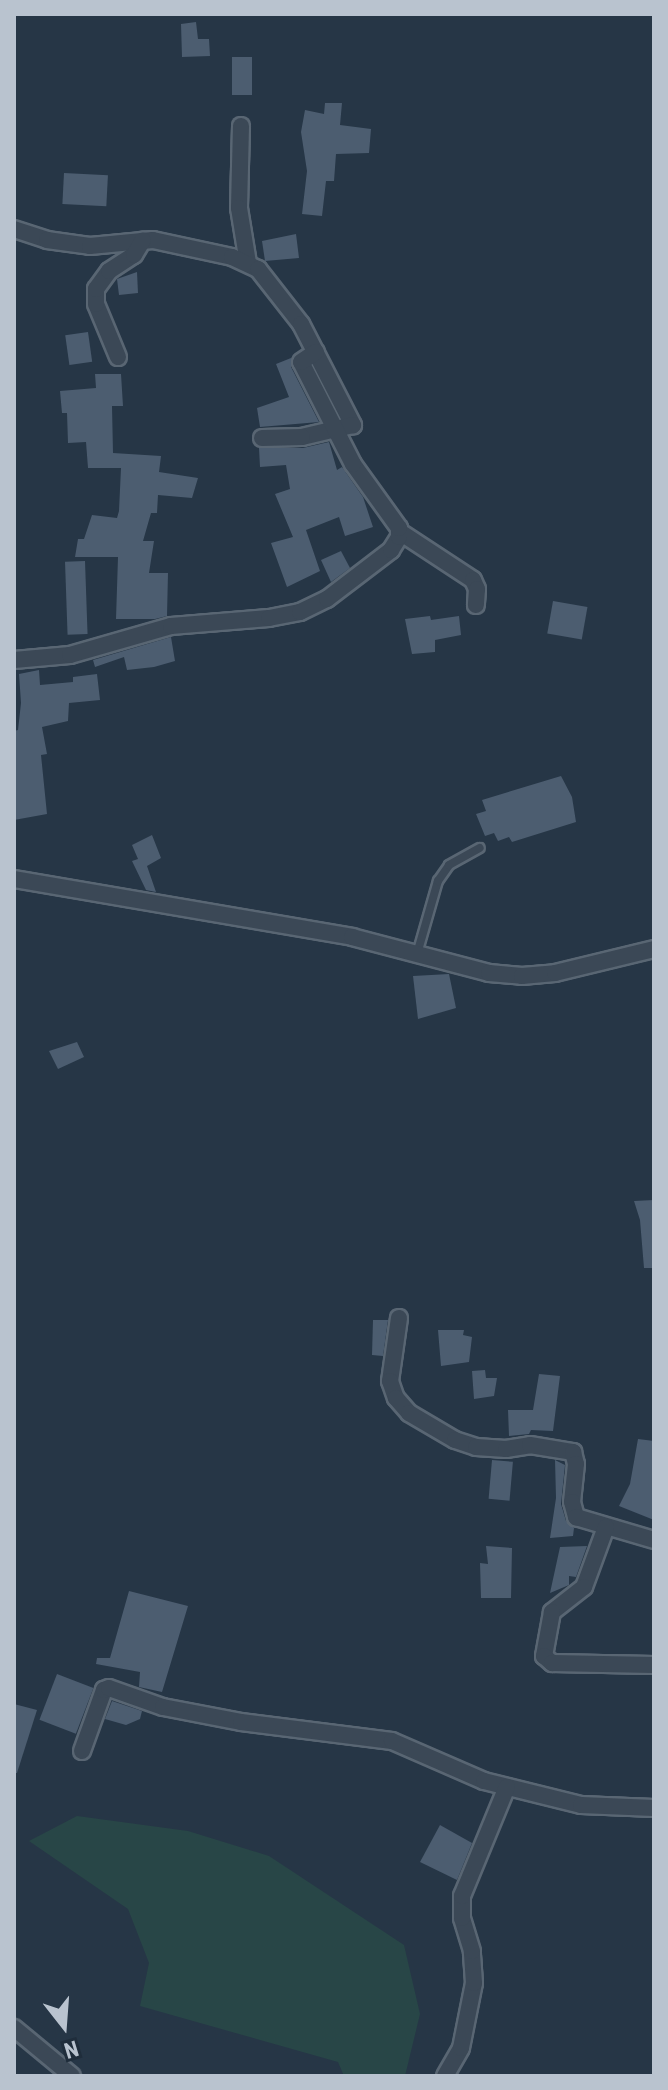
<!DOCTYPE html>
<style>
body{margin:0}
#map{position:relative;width:668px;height:2090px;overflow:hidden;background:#263646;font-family:"Roboto Condensed",sans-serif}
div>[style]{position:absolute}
.green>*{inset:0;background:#284647}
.building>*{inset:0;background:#4c5d70;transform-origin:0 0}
.roads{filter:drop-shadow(2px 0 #596673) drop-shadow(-2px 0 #596673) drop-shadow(0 2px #596673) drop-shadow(0 -2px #596673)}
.service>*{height:8px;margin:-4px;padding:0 4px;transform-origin:4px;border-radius:4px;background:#3b4856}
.minor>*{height:16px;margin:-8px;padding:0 8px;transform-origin:8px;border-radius:8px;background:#3b4856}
span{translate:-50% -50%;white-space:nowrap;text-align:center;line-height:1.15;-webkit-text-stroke:6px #1f2d3b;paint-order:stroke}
.frame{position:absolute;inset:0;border:16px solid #b9c3cf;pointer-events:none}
.north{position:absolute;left:24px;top:1986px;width:80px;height:80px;-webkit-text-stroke:6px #1f2d3b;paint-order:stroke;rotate:163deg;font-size:22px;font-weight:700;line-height:32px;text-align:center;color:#b9c3cf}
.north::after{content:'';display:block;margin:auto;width:28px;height:36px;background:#b9c3cf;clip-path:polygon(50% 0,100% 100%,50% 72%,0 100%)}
</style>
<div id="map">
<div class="green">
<i style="clip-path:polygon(77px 1816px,188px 1831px,269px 1856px,404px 1945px,420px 2014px,405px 2076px,344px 2076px,338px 2062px,140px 2006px,149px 1963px,128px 1909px,29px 1841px)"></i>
</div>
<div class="building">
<i style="clip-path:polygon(196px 22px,198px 39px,209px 39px,210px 56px,182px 57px,181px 24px)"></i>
<i style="left:232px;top:57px;width:20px;height:38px"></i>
<i style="clip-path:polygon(325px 103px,342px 103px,340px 125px,371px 129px,369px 153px,336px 154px,334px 181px,326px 181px,322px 216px,302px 214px,307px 171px,301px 132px,305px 110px,324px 114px)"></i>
<i style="left:64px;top:173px;width:44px;height:31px;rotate:3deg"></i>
<i style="clip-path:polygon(296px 234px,299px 258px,265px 261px,262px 241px)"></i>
<i style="clip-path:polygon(137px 272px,138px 293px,119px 295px,117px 279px)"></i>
<i style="left:88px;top:332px;width:30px;height:23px;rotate:82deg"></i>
<i style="clip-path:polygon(291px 358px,291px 367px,319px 422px,260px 427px,257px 408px,289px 397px,276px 364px)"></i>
<i style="clip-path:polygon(95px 374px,121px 374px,123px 406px,112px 406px,113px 453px,161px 456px,159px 472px,198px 478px,192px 498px,158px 495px,157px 513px,151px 513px,143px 541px,154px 541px,149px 573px,168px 573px,167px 616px,155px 619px,116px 619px,118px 557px,75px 557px,78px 539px,84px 539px,92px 515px,117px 518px,119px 511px,121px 468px,88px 468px,86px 442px,68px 443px,67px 413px,62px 413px,60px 391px,96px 388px)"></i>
<i style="clip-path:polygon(329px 442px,337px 470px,342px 467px,363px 497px,373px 527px,345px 536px,339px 517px,306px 530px,320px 571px,287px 587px,271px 543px,293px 537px,275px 494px,290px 489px,286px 465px,260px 467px,259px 448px,303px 448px)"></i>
<i style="clip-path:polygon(341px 551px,350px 568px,331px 582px,321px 560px)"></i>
<i style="left:85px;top:561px;width:73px;height:20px;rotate:88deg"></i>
<i style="left:553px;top:601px;width:35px;height:33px;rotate:10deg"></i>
<i style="clip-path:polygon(430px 616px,431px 620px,459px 616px,461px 635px,435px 640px,435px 652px,412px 654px,405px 619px)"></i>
<i style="clip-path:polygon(171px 637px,175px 661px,154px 667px,127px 670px,124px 657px,95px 667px,93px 660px)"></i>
<i style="clip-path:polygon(39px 670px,40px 685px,73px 682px,73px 677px,97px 674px,100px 700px,69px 703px,68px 721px,42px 727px,47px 754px,41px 755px,47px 814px,14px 820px,14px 731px,18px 730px,21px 703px,19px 674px)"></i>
<i style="clip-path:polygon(561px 776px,572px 797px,576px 822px,512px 842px,509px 837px,498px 841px,494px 833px,485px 836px,476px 814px,486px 811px,482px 800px)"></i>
<i style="clip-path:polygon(152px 835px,161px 858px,147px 866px,156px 892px,146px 890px,132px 861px,138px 859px,132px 845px)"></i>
<i style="clip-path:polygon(449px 974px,456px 1008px,418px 1019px,413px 976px)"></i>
<i style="clip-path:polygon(77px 1042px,84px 1057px,58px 1069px,49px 1051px)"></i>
<i style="clip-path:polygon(654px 1200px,654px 1268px,644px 1268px,640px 1220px,634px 1201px)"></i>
<i style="clip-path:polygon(373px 1320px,388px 1320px,383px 1356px,372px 1355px)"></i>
<i style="clip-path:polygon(438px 1330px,464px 1330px,463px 1335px,472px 1337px,469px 1362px,441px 1366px)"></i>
<i style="clip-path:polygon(485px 1370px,486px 1378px,497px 1378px,494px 1396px,474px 1399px,472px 1371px)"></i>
<i style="clip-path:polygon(539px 1374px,560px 1376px,553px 1431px,531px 1430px,529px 1434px,509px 1436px,508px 1410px,533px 1410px)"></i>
<i style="clip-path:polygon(638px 1439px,654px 1441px,654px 1520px,619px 1506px,630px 1484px)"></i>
<i style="left:492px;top:1460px;width:21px;height:39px;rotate:5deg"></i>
<i style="clip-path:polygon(555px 1460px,565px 1465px,561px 1504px,566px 1521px,574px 1528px,573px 1536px,550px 1538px,556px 1498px)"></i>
<i style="clip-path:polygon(486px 1546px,512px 1548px,511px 1598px,481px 1598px,480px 1563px,488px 1564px)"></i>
<i style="clip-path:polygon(587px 1546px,576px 1577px,569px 1576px,569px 1585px,550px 1593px,560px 1547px)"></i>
<i style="clip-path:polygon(129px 1591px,188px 1606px,162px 1692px,139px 1687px,140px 1672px,96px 1664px,97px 1658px,110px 1658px)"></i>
<i style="left:57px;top:1674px;width:39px;height:49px;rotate:21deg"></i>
<i style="clip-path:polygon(112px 1701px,142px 1711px,140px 1719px,126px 1725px,105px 1719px)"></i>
<i style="clip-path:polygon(14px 1704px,37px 1710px,17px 1773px,14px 1773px)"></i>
<i style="clip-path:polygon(440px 1825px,472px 1843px,457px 1880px,420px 1862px)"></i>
</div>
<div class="roads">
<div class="service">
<i style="left:417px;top:954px;width:76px;rotate:-74deg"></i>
<i style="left:438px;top:881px;width:19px;rotate:-55deg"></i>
<i style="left:449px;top:865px;width:35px;rotate:-29deg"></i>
</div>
<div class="minor">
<i style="left:241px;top:126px;width:82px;rotate:91.4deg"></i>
<i style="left:239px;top:208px;width:56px;rotate:80.7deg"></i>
<i style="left:14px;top:229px;width:35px;rotate:18deg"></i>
<i style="left:47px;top:240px;width:43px;rotate:7.9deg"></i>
<i style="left:90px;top:246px;width:63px;rotate:-5.4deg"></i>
<i style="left:153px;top:240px;width:81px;rotate:12.1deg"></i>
<i style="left:232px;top:257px;width:29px;rotate:25deg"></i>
<i style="left:258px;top:269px;width:70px;rotate:52deg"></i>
<i style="left:301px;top:324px;width:114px;rotate:62.8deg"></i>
<i style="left:353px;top:425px;width:52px;rotate:166.8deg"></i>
<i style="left:302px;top:437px;width:40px;rotate:178.6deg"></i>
<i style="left:118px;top:357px;width:57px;rotate:-112.5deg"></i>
<i style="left:96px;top:304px;width:15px;rotate:-90deg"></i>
<i style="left:96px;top:289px;width:22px;rotate:-54deg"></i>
<i style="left:109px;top:271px;width:30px;rotate:-33deg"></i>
<i style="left:134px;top:255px;width:17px;rotate:-59deg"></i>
<i style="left:400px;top:532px;width:87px;rotate:33.3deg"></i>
<i style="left:473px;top:580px;width:10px;rotate:66deg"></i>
<i style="left:477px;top:589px;width:16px;rotate:94deg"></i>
<i style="left:14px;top:660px;width:56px;rotate:-5.1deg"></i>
<i style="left:70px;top:655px;width:105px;rotate:-16deg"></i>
<i style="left:171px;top:626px;width:98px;rotate:-4.7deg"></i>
<i style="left:269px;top:618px;width:32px;rotate:-11deg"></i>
<i style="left:300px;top:612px;width:30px;rotate:-26deg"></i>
<i style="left:327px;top:599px;width:81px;rotate:-37.4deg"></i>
<i style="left:391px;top:550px;width:15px;rotate:-58deg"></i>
<i style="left:399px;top:537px;width:9px;rotate:-90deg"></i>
<i style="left:399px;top:528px;width:79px;rotate:-125.7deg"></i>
<i style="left:353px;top:464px;width:114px;rotate:-117deg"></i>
<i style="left:301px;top:362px;width:18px;rotate:-34deg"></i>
<i style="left:14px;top:879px;width:343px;rotate:9.7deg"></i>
<i style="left:352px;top:937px;width:142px;rotate:14.7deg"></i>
<i style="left:489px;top:973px;width:33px;rotate:5deg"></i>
<i style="left:522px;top:976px;width:33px;rotate:-5deg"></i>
<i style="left:555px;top:973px;width:102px;rotate:-13.6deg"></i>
<i style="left:399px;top:1318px;width:64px;rotate:98.1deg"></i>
<i style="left:390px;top:1381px;width:18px;rotate:71deg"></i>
<i style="left:396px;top:1398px;width:20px;rotate:49deg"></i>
<i style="left:409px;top:1413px;width:53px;rotate:30.4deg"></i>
<i style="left:455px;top:1440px;width:22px;rotate:18deg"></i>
<i style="left:476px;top:1447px;width:30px;rotate:4deg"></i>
<i style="left:506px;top:1449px;width:24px;rotate:-9deg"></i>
<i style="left:530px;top:1445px;width:44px;rotate:9.2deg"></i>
<i style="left:573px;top:1452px;width:12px;rotate:76deg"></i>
<i style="left:576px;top:1464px;width:38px;rotate:96deg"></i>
<i style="left:572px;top:1502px;width:16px;rotate:75deg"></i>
<i style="left:576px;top:1517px;width:81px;rotate:16.4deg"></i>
<i style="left:606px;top:1527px;width:64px;rotate:110.1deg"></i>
<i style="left:584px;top:1587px;width:41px;rotate:142deg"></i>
<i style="left:552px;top:1612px;width:45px;rotate:100.3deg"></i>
<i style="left:544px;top:1656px;width:11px;rotate:41deg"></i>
<i style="left:552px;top:1663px;width:102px;rotate:1.1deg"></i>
<i style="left:82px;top:1751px;width:65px;rotate:-70.2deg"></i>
<i style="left:104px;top:1690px;width:5px;rotate:-22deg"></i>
<i style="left:109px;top:1688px;width:57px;rotate:19.4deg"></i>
<i style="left:163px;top:1707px;width:79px;rotate:10.9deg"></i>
<i style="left:241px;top:1722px;width:152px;rotate:7.2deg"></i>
<i style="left:392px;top:1741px;width:100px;rotate:23.5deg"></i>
<i style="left:484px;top:1781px;width:100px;rotate:13.9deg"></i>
<i style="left:581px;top:1805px;width:73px;rotate:2.4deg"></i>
<i style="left:14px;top:2028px;width:75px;rotate:39.6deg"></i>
<i style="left:445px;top:2076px;width:32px;rotate:-60deg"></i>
<i style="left:461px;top:2048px;width:66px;rotate:-78.7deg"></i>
<i style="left:474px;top:1983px;width:32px;rotate:-94deg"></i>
<i style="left:472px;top:1951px;width:34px;rotate:-107deg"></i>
<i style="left:462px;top:1918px;width:22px;rotate:-90deg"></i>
<i style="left:462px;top:1896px;width:118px;rotate:-67.6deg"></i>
</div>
</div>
<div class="frame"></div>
<div class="north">N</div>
</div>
